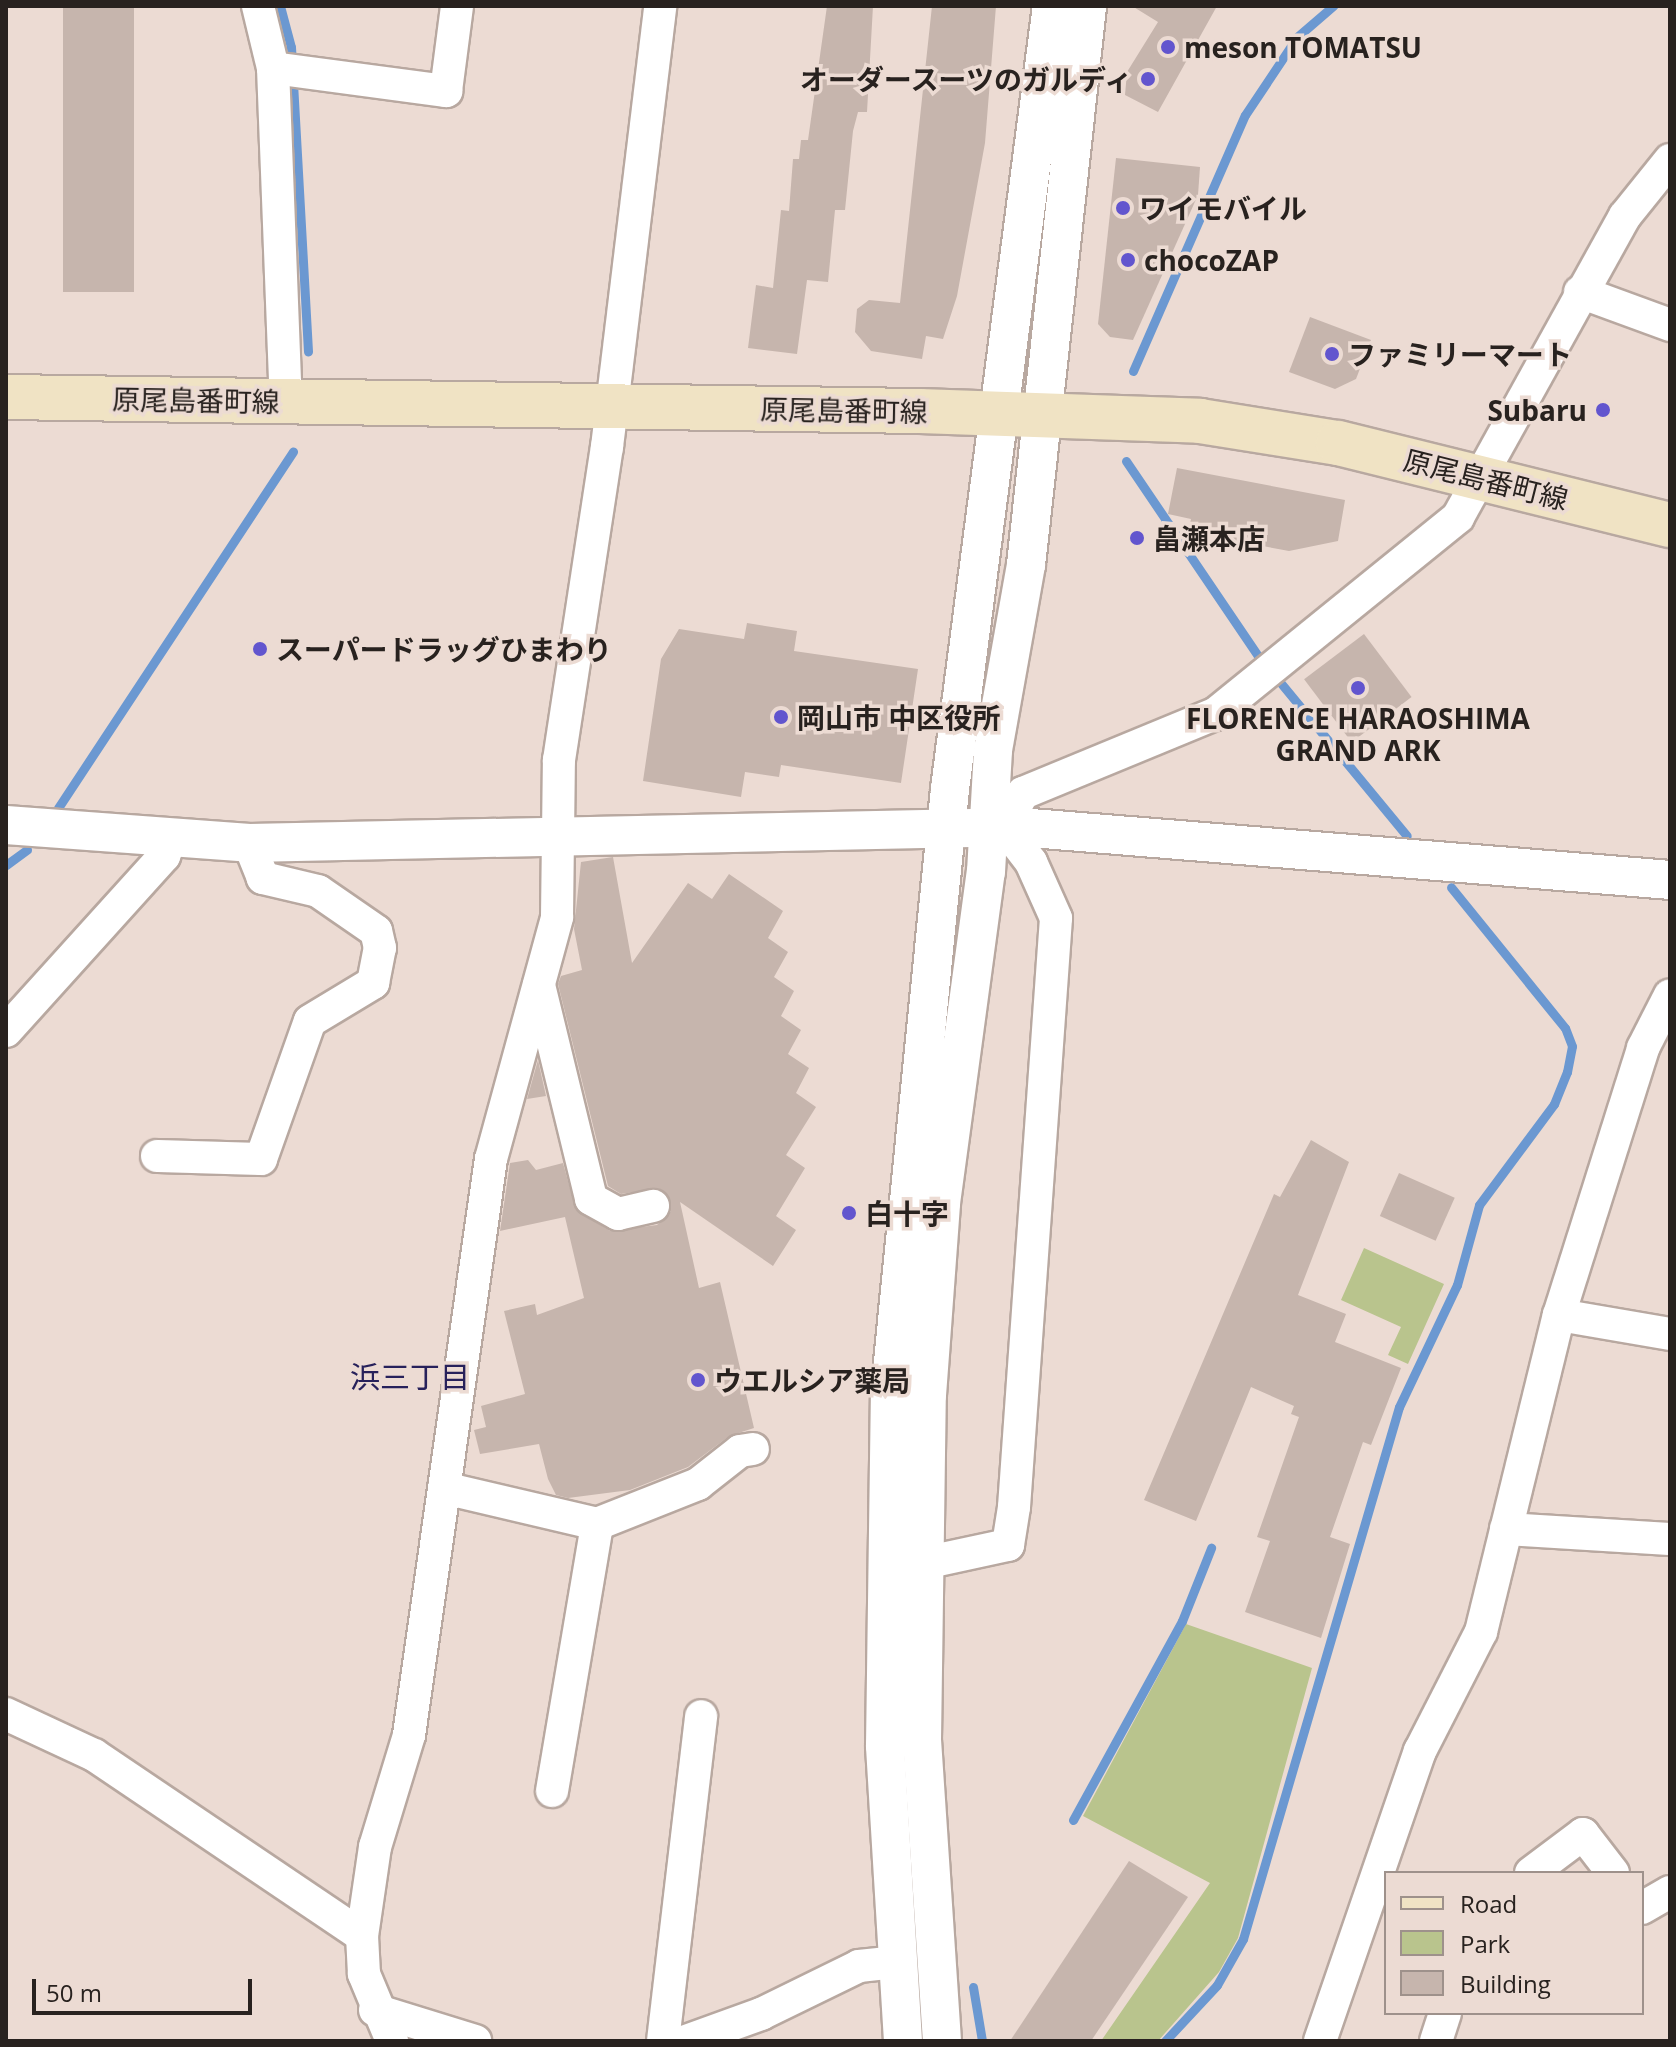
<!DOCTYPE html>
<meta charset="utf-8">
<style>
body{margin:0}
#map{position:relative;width:1676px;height:2047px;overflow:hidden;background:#ecdbd3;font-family:"Open Sans","Noto Sans JP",sans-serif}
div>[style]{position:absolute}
.green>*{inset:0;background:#b9c48d}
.stream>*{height:9px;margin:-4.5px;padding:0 4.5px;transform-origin:4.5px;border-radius:4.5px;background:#6b98d1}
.building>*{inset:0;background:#c6b5ad;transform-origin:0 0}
.roads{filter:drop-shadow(2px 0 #b8a8a0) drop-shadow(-2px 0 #b8a8a0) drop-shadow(0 2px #b8a8a0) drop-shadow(0 -2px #b8a8a0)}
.minor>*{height:32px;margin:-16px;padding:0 16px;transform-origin:16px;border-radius:16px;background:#fff}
.tertiary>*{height:38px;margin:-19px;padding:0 19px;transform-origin:19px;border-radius:19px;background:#fff}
.secondary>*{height:44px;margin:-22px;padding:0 22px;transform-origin:22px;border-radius:22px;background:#f0e3c4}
.dots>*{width:22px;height:22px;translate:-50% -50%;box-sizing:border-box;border:4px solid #ecdbd3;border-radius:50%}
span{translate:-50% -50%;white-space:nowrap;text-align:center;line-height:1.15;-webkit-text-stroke:7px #ecdbd3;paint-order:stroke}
.poi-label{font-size:28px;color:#28221f;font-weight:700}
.left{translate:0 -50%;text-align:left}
.right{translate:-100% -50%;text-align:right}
.street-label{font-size:28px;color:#28221f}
.neighbourhood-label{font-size:30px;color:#27215b}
.frame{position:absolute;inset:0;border:8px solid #28221f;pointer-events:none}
.legend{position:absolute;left:1384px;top:1871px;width:260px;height:144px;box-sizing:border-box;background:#ecdbd3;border:2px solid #9e918b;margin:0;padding:10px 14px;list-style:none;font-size:24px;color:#28221f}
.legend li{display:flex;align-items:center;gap:16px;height:40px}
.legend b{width:40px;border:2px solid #9e918b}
.scale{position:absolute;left:32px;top:1979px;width:220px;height:36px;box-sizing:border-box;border:4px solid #28221f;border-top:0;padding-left:10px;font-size:24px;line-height:28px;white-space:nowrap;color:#28221f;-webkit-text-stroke:6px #ecdbd3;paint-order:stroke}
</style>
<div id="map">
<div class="green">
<i style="clip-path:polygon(1364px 1248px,1444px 1284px,1408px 1364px,1388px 1355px,1401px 1327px,1341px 1300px)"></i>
<i style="clip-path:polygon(1186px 1624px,1312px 1668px,1238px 1938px,1219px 1972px,1158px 2041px,1101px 2041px,1210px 1883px,1083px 1816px)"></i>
</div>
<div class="stream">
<i style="left:280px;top:6px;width:42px;rotate:75deg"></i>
<i style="left:291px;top:47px;width:305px;rotate:86.8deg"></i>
<i style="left:1133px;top:371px;width:279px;rotate:-66.4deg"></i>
<i style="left:1245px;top:115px;width:94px;rotate:-56.3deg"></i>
<i style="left:1297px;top:37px;width:48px;rotate:-40.7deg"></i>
<i style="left:1126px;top:461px;width:235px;rotate:55.9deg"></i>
<i style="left:1275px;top:676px;width:207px;rotate:50.5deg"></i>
<i style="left:58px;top:808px;width:427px;rotate:-56.6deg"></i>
<i style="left:6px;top:865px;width:26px;rotate:-36deg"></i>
<i style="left:1073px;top:1820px;width:227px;rotate:-61.3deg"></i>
<i style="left:1182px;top:1621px;width:79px;rotate:-68.3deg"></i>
<i style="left:973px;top:1987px;width:55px;rotate:80.5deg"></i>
<i style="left:1165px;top:2041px;width:76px;rotate:-47.1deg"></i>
<i style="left:1217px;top:1985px;width:53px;rotate:-60.5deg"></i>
<i style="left:1243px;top:1939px;width:554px;rotate:-73.66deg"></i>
<i style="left:1399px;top:1407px;width:135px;rotate:-64.6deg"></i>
<i style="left:1457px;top:1285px;width:83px;rotate:-74.6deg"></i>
<i style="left:1479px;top:1205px;width:126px;rotate:-53.4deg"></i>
<i style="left:1554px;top:1104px;width:35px;rotate:-68deg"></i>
<i style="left:1567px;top:1072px;width:26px;rotate:-79deg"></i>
<i style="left:1572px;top:1046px;width:19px;rotate:-111deg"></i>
<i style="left:1565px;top:1028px;width:181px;rotate:-129deg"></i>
</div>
<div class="building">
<i style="left:63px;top:6px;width:71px;height:286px"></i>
<i style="clip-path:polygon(827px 6px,873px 6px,867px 112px,858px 112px,853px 131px,845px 210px,835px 210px,828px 282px,807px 280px,797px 354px,748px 348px,756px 285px,773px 288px,781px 210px,789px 211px,793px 159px,799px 159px,801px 140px,808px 140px)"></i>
<i style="clip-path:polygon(932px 6px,996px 6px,985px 143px,957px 296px,943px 339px,926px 336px,922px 359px,871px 351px,855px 332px,857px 309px,869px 300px,900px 303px)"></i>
<i style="clip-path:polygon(1132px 6px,1217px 6px,1158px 112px,1125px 95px,1127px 72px,1158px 22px)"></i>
<i style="clip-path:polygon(1116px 158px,1200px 167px,1198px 195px,1133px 340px,1110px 337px,1098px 324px)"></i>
<i style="clip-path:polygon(1310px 317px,1371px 340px,1356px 379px,1335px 389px,1289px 372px)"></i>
<i style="clip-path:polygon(1177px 468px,1345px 500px,1338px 541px,1289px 551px,1188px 532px,1191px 519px,1168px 514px)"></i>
<i style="clip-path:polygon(747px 623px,797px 631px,794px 651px,918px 669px,901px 783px,781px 765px,779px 777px,745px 772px,741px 797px,643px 781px,661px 659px,679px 629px,744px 639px)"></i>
<i style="left:1364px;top:634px;width:79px;height:75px;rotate:53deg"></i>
<i style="clip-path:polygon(613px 857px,632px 963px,688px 883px,712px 899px,729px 874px,783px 911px,768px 938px,788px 952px,774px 977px,794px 991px,781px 1016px,801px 1030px,788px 1054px,809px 1068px,796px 1093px,816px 1107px,786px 1155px,805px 1168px,776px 1216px,796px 1230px,773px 1266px,680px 1202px,699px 1288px,720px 1282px,754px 1428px,729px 1436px,688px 1467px,630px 1490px,568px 1498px,556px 1495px,548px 1479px,539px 1444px,480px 1454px,474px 1430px,486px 1427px,481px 1406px,525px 1394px,504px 1311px,535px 1304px,537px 1315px,584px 1298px,565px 1217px,500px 1231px,510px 1163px,528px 1160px,536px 1170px,563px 1163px,576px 1210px,610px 1231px,657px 1225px,671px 1211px,659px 1188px,621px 1194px,608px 1186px,558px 984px,561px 976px,582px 970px,574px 929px,581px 862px)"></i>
<i style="clip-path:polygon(538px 1060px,546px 1096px,527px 1099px)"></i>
<i style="clip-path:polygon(1311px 1140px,1349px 1162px,1298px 1295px,1346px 1314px,1335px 1342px,1401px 1368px,1371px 1445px,1363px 1442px,1330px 1537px,1350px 1544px,1321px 1638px,1245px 1612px,1270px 1541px,1257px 1537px,1299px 1417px,1291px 1414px,1294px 1406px,1251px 1387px,1196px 1521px,1144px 1500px,1274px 1194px,1280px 1197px)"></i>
<i style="left:1399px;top:1173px;width:61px;height:47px;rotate:24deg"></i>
<i style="clip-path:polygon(1129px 1861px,1188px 1897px,1091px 2041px,1010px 2041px)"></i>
</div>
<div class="roads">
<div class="minor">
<i style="left:258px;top:6px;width:64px;rotate:76.4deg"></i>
<i style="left:273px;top:68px;width:333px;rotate:87.8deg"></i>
<i style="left:273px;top:68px;width:175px;rotate:7.6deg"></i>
<i style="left:446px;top:91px;width:86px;rotate:-82.6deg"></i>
<i style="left:1580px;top:292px;width:96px;rotate:20.1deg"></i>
<i style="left:539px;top:985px;width:220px;rotate:76.3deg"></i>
<i style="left:591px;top:1199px;width:31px;rotate:29deg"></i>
<i style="left:618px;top:1214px;width:36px;rotate:-13deg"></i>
<i style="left:6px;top:1031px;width:236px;rotate:-47.9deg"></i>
<i style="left:164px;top:856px;width:17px;rotate:-69deg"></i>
<i style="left:157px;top:1156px;width:104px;rotate:1.7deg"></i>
<i style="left:261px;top:1159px;width:146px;rotate:-70.5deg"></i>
<i style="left:310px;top:1021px;width:74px;rotate:-31.1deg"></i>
<i style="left:373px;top:983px;width:36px;rotate:-79deg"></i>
<i style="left:380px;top:948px;width:17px;rotate:-103deg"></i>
<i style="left:376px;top:931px;width:70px;rotate:-145.4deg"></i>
<i style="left:318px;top:891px;width:57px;rotate:-166.7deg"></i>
<i style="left:263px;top:878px;width:38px;rotate:-112deg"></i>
<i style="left:1559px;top:1315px;width:113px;rotate:9.7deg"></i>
<i style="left:444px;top:1488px;width:157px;rotate:13.2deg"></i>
<i style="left:597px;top:1524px;width:109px;rotate:-21.6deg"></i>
<i style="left:698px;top:1484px;width:53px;rotate:-38.2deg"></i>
<i style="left:740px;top:1451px;width:13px;rotate:-9deg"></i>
<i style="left:1506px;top:1529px;width:164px;rotate:3.5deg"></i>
<i style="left:924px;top:1563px;width:86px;rotate:-12.1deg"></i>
<i style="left:1008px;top:1545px;width:38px;rotate:-81deg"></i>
<i style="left:1014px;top:1507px;width:590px;rotate:-85.92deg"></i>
<i style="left:1056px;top:918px;width:61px;rotate:-114.1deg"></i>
<i style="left:1031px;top:862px;width:44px;rotate:-127.6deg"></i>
<i style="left:1004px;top:827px;width:39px;rotate:-61deg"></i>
<i style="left:1023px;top:793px;width:208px;rotate:-22.4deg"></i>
<i style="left:1215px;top:714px;width:313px;rotate:-39deg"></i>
<i style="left:1458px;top:517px;width:344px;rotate:-61deg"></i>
<i style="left:1625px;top:216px;width:72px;rotate:-51.2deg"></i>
<i style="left:6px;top:1714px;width:97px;rotate:25deg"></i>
<i style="left:94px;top:1755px;width:323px;rotate:34deg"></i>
<i style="left:552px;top:1791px;width:271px;rotate:-80.4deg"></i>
<i style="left:1531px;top:1873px;width:65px;rotate:-36.9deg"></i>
<i style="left:1583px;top:1834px;width:49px;rotate:52.4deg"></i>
<i style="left:1642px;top:1908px;width:32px;rotate:-30deg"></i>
<i style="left:375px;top:2010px;width:105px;rotate:17.2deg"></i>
<i style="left:392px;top:2041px;width:73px;rotate:-112.7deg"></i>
<i style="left:364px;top:1974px;width:38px;rotate:-93deg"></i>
<i style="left:362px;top:1936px;width:90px;rotate:-81.7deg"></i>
<i style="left:375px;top:1847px;width:117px;rotate:-73.1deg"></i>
<i style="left:409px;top:1735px;width:582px;rotate:-81.9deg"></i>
<i style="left:491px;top:1159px;width:251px;rotate:-74.7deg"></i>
<i style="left:557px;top:917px;width:157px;rotate:-89.3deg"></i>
<i style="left:559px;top:760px;width:317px;rotate:-81.3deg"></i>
<i style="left:607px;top:447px;width:444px;rotate:-83.1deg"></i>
<i style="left:663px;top:2041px;width:327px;rotate:-83.3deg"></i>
<i style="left:686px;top:2041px;width:80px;rotate:-19.8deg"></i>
<i style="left:761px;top:2014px;width:109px;rotate:-26.1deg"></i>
<i style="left:859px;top:1966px;width:39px;rotate:-6deg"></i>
<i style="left:1320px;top:2041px;width:307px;rotate:-71deg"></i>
<i style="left:1420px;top:1751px;width:134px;rotate:-62.9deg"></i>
<i style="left:1481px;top:1632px;width:326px;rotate:-76.2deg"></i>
<i style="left:1559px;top:1315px;width:280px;rotate:-72.5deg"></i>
<i style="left:1643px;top:1048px;width:59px;rotate:-63deg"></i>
<i style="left:1436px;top:2041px;width:29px;rotate:-72deg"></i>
</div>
<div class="tertiary">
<i style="left:6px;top:825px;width:244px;rotate:4.2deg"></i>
<i style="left:249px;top:843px;width:770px;rotate:-1.19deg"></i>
<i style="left:1019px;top:827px;width:653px;rotate:4.65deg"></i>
<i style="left:903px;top:2041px;width:296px;rotate:-93.5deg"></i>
<i style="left:885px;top:1746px;width:354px;rotate:-89.2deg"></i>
<i style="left:890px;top:1392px;width:606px;rotate:-84.32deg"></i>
<i style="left:950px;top:789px;width:790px;rotate:-82.58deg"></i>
<i style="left:942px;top:2041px;width:302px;rotate:-93.8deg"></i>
<i style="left:922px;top:1740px;width:345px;rotate:-89.2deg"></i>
<i style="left:927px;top:1395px;width:193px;rotate:-85.8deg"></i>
<i style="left:941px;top:1203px;width:334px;rotate:-82.3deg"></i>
<i style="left:986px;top:872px;width:122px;rotate:-86.7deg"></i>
<i style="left:993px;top:750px;width:188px;rotate:-79.9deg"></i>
<i style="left:1026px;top:565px;width:562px;rotate:-83.77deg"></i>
</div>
<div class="secondary">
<i style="left:6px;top:397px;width:914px;rotate:0.88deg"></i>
<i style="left:920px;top:411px;width:280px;rotate:2deg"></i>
<i style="left:1200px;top:421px;width:140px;rotate:9.1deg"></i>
<i style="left:1338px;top:443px;width:342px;rotate:13.9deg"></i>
</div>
</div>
<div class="dots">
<i style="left:1168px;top:47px;background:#6255ce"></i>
<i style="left:1148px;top:79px;background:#6255ce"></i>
<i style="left:1123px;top:208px;background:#6255ce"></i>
<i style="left:1128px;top:260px;background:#6255ce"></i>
<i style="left:1332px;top:354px;background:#6255ce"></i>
<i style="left:1603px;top:410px;background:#6255ce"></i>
<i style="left:1137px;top:538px;background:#6255ce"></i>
<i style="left:260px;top:649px;background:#6255ce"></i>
<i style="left:1358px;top:688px;background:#6255ce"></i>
<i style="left:781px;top:717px;background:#6255ce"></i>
<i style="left:849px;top:1213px;background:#6255ce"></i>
<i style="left:698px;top:1380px;background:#6255ce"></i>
</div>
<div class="poi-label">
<span class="left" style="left:1184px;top:47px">meson TOMATSU</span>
<span class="right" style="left:1132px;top:79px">オーダースーツのガルディ</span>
<span class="left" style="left:1139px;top:208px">ワイモバイル</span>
<span class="left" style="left:1144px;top:260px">chocoZAP</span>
<span class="left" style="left:1348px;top:354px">ファミリーマート</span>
<span class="right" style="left:1587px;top:410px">Subaru</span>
<span class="left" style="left:1153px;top:538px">畠瀬本店</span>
<span class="left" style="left:276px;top:649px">スーパードラッグひまわり</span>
<span class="left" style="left:797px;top:717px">岡山市 中区役所</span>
<span style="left:1358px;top:734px">FLORENCE HARAOSHIMA<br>GRAND ARK</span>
<span class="left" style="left:865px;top:1213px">白十字</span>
<span class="left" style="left:714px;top:1380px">ウエルシア薬局</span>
</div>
<div class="street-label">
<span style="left:196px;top:400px;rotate:1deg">原尾島番町線</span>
<span style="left:844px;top:410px;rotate:1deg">原尾島番町線</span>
<span style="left:1486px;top:479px;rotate:14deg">原尾島番町線</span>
</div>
<div class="neighbourhood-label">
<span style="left:410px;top:1377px">浜三丁目</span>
</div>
<div class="frame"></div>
<ul class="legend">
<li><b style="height:10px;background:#f0e3c4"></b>Road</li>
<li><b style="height:22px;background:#b9c48d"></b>Park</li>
<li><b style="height:22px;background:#c6b5ad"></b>Building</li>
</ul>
<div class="scale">50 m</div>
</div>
